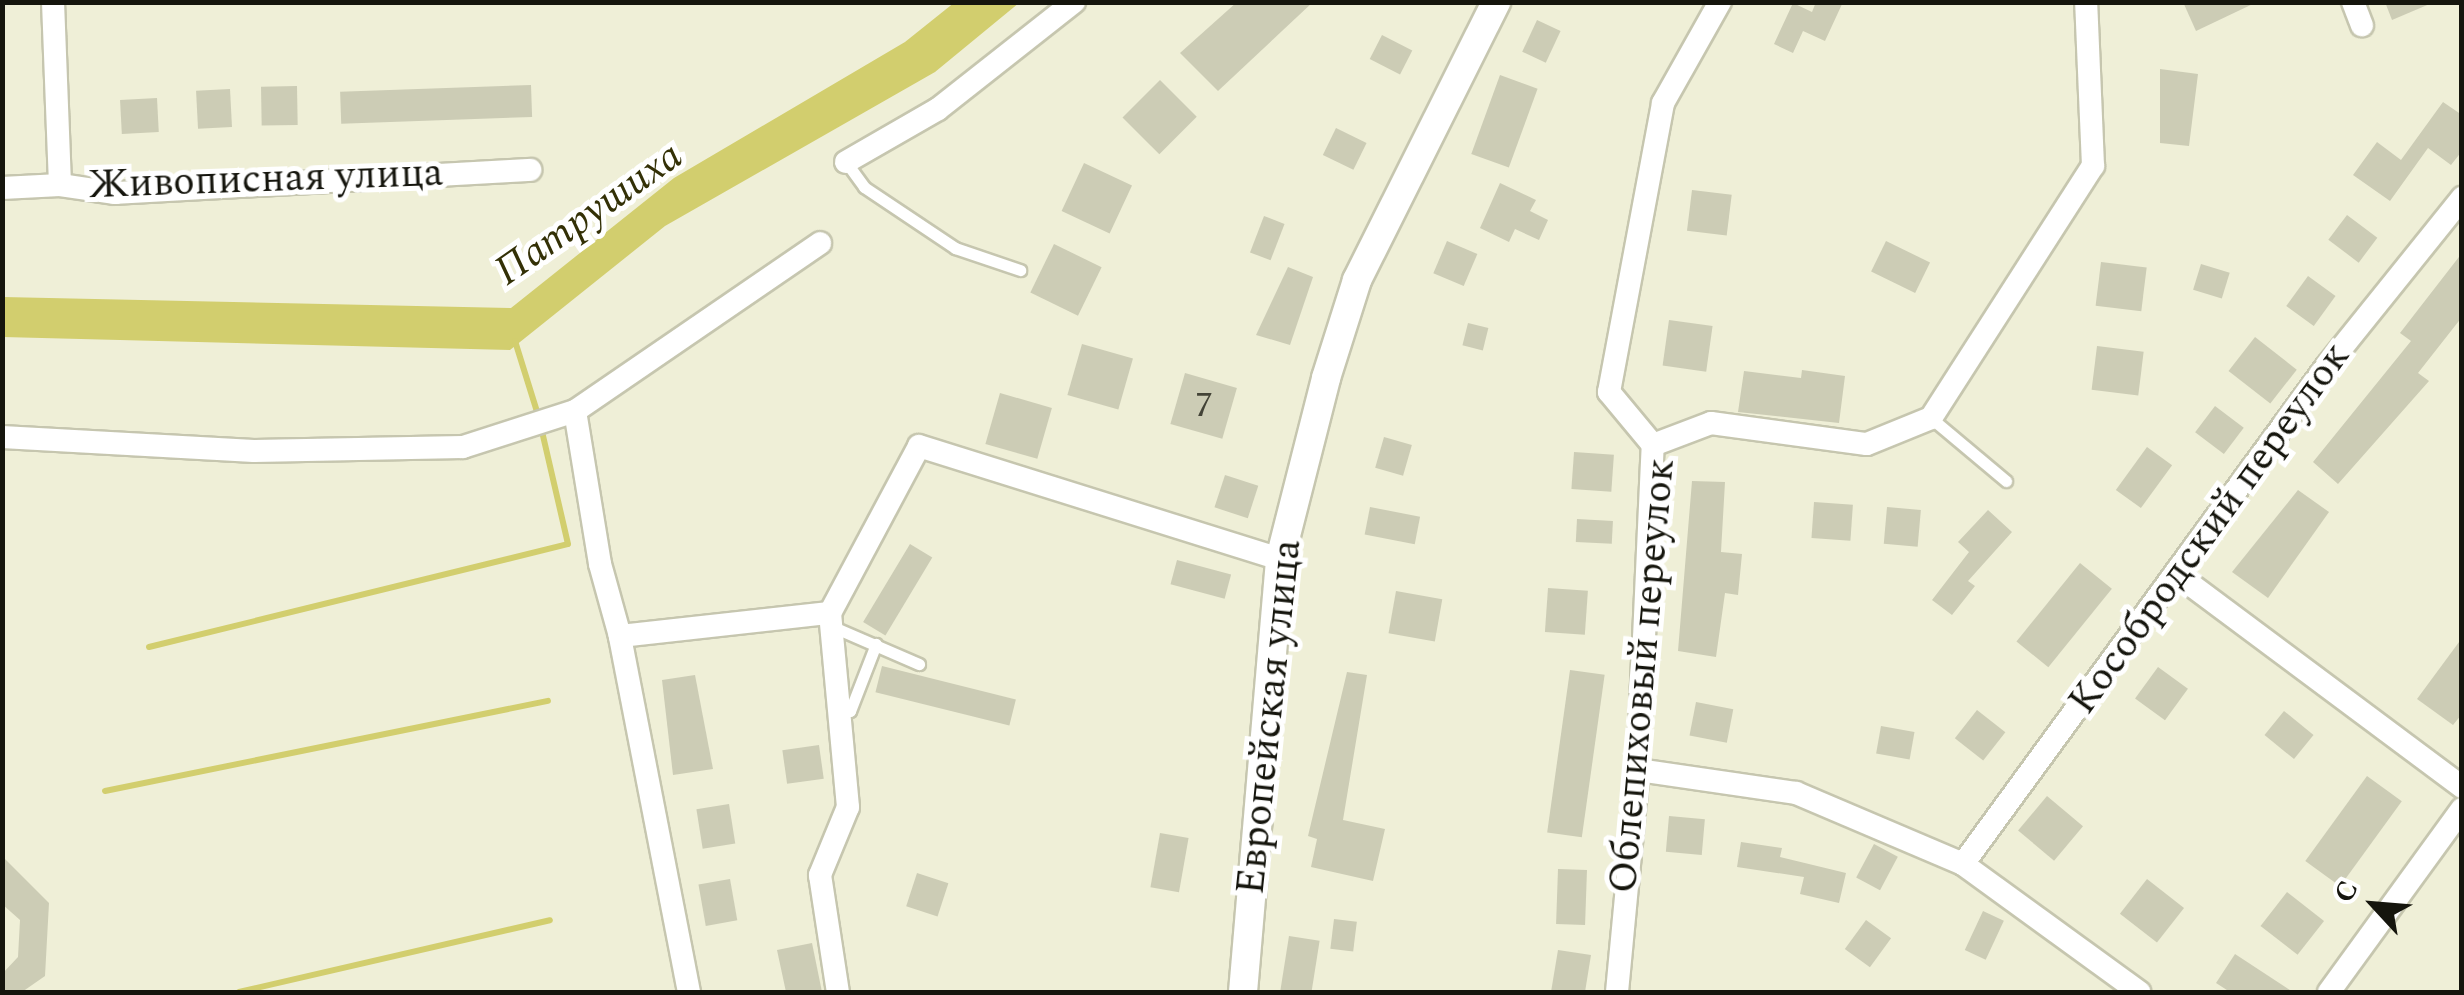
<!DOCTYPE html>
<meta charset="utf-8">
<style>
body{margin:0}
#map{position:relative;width:2464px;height:995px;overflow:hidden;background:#efefd7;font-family:Spectral,serif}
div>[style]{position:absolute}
.water>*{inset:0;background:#d2ce6e}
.stream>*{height:6px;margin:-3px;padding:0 3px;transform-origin:3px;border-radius:3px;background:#d2ce6e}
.building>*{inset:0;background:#ccccb5;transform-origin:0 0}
.roads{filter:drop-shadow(2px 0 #c6c6af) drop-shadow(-2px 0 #c6c6af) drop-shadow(0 2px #c6c6af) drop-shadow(0 -2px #c6c6af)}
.service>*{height:11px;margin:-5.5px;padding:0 5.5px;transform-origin:5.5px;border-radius:5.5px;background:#fff}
.minor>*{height:22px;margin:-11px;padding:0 11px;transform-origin:11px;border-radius:11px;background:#fff}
.tertiary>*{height:28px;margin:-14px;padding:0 14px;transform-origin:14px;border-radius:14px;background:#fff}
span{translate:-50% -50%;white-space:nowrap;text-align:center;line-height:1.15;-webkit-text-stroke:10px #fff;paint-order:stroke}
.number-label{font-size:35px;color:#434337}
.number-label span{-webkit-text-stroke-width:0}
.street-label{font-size:40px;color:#15150d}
.water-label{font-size:42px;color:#333006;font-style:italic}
.frame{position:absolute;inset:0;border:5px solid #15150d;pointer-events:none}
.north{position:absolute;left:2324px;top:855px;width:100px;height:100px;-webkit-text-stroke:8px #fff;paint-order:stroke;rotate:296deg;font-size:28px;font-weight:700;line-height:40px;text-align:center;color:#15150d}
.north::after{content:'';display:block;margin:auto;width:35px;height:45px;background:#15150d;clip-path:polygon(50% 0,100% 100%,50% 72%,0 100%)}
</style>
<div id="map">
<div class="water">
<i style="clip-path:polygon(955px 2px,1019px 3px,935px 72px,665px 226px,510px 350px,3px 337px,3px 297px,511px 308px,674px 178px,905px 42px)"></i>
</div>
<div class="stream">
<i style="left:515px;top:341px;width:77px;rotate:72.7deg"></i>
<i style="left:149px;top:647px;width:431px;rotate:-13.8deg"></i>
<i style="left:568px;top:544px;width:120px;rotate:-103deg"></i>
<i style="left:105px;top:791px;width:452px;rotate:-11.5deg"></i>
<i style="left:239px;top:992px;width:319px;rotate:-13deg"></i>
</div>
<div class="building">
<i style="clip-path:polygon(1237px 2px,1313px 2px,1218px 91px,1180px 53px)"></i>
<i style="clip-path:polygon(1816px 2px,1843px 2px,1825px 41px,1803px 31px,1793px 53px,1774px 44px,1793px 3px,1812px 12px)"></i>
<i style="clip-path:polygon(2183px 2px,2257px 2px,2196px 31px)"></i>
<i style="clip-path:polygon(2385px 2px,2432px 2px,2432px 3px,2392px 20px)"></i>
<i style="left:1537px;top:20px;width:26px;height:35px;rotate:25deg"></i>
<i style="left:1382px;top:35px;width:34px;height:27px;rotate:27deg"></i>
<i style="clip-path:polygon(2160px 69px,2198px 74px,2189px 146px,2160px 143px)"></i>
<i style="left:1500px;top:75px;width:40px;height:84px;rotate:20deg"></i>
<i style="left:1160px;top:80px;width:52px;height:53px;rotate:45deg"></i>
<i style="left:531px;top:85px;width:32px;height:191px;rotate:88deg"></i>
<i style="left:297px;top:86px;width:39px;height:36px;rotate:89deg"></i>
<i style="left:230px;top:89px;width:38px;height:34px;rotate:87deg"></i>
<i style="left:157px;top:98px;width:34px;height:37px;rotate:87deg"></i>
<i style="clip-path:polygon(2443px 102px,2462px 115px,2462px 151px,2451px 165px,2428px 148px,2390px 201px,2353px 175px,2377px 142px,2401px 160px)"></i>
<i style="left:1336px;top:128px;width:34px;height:30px;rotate:26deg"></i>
<i style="left:1084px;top:163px;width:53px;height:53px;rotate:25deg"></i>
<i style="clip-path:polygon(1500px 183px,1536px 200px,1530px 211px,1548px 220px,1539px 240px,1515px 229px,1509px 242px,1480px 228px)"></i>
<i style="left:1692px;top:190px;width:40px;height:41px;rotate:7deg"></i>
<i style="left:2347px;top:215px;width:38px;height:31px;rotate:37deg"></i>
<i style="left:1264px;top:216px;width:22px;height:39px;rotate:21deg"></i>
<i style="left:1447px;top:241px;width:33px;height:35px;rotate:23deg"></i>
<i style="left:1886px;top:241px;width:49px;height:34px;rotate:26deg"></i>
<i style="left:1054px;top:244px;width:53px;height:54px;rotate:26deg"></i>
<i style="clip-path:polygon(2462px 253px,2462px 317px,2418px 373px,2429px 381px,2338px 484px,2313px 462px,2411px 341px,2400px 333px)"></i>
<i style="left:2101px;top:262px;width:46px;height:44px;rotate:7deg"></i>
<i style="left:2201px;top:264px;width:30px;height:27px;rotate:17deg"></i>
<i style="clip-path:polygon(1288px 267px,1313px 277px,1290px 345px,1256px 335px)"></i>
<i style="left:2308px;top:276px;width:34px;height:37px;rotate:36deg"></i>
<i style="left:1669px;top:320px;width:44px;height:46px;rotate:8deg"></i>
<i style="left:1468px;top:323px;width:21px;height:23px;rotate:14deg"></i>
<i style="left:2255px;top:337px;width:53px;height:43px;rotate:38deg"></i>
<i style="left:1082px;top:344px;width:53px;height:53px;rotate:16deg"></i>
<i style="left:2097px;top:346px;width:47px;height:44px;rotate:7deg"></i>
<i style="clip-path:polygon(1802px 370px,1845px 376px,1839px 423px,1738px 412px,1744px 371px,1801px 378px)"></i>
<i style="left:1185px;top:373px;width:54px;height:53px;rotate:16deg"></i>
<i style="left:1000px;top:393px;width:54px;height:53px;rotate:16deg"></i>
<i style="left:2215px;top:406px;width:36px;height:33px;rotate:37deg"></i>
<i style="left:1384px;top:437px;width:29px;height:32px;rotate:16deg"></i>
<i style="left:2147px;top:447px;width:31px;height:53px;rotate:36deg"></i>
<i style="left:1574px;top:452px;width:40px;height:37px;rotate:4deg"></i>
<i style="left:1225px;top:475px;width:35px;height:34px;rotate:18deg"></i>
<i style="clip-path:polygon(1692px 481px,1725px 482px,1721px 552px,1742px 554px,1738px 595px,1725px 593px,1716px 657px,1678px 651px)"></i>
<i style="clip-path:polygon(2298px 490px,2329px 512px,2268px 598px,2232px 572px)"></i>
<i style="left:1814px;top:502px;width:39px;height:36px;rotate:4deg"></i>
<i style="left:1370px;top:507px;width:51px;height:28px;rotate:11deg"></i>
<i style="left:1887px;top:507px;width:34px;height:37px;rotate:5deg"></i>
<i style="clip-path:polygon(1988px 510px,2012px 532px,1968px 581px,1975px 586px,1952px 615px,1932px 600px,1969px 552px,1958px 542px)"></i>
<i style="left:1577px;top:519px;width:36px;height:23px;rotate:3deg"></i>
<i style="left:910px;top:544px;width:26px;height:91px;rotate:31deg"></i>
<i style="left:1177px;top:560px;width:56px;height:25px;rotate:15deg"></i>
<i style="left:2080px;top:563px;width:41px;height:101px;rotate:39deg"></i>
<i style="left:1548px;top:588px;width:40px;height:44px;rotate:4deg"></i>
<i style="left:1396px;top:591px;width:47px;height:43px;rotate:10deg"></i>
<i style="clip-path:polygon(2462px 638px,2462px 714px,2453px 725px,2417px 699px)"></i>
<i style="left:882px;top:666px;width:138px;height:27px;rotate:14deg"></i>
<i style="left:2158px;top:667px;width:37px;height:39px;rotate:36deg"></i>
<i style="left:1570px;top:670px;width:35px;height:164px;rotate:8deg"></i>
<i style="clip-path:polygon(1347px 672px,1367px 675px,1343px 820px,1385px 829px,1373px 881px,1311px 867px,1317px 839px,1308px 836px)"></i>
<i style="clip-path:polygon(695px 675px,713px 769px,673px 775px,662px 680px)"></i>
<i style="left:1696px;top:702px;width:38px;height:34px;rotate:11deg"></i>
<i style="left:1977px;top:710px;width:36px;height:36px;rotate:38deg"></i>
<i style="left:2284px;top:711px;width:38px;height:31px;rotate:39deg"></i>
<i style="left:1881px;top:726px;width:34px;height:28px;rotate:10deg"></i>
<i style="left:819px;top:745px;width:34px;height:37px;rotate:82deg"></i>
<i style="left:2367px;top:776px;width:43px;height:105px;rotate:36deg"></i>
<i style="left:2047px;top:796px;width:47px;height:45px;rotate:40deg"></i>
<i style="left:729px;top:804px;width:40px;height:33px;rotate:81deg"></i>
<i style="left:1669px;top:816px;width:36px;height:36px;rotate:5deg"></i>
<i style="left:1160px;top:833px;width:29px;height:55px;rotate:10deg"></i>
<i style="clip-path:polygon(1741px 842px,1782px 848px,1780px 857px,1846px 873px,1839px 903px,1800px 894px,1804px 877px,1737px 867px)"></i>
<i style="left:1874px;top:844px;width:27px;height:38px;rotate:28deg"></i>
<i style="clip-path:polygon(2px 856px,49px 903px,45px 976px,22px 992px,2px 992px,2px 974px,18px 957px,20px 920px,2px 904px)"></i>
<i style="left:1558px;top:869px;width:29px;height:55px;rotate:2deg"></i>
<i style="left:917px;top:873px;width:33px;height:35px;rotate:18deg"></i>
<i style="left:730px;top:879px;width:42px;height:32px;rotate:80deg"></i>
<i style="left:2147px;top:879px;width:47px;height:44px;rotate:38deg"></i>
<i style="left:2287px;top:892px;width:47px;height:43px;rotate:38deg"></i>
<i style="left:1983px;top:911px;width:23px;height:43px;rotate:25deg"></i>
<i style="left:1334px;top:919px;width:23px;height:30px;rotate:7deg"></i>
<i style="left:1866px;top:920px;width:31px;height:36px;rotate:36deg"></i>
<i style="left:1289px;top:936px;width:31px;height:57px;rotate:9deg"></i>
<i style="clip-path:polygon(812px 943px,822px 992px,786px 992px,777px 950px)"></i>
<i style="clip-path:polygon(1558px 950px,1591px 955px,1585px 992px,1551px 992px)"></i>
<i style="clip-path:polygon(2235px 954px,2293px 992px,2230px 992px,2216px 983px)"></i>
</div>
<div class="roads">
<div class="service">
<i style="left:846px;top:162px;width:31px;rotate:54deg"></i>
<i style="left:864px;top:187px;width:110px;rotate:33.8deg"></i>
<i style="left:955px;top:248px;width:69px;rotate:18.7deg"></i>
<i style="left:1931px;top:418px;width:98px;rotate:40deg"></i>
<i style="left:831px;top:626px;width:96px;rotate:23.4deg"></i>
<i style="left:839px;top:712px;width:11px;rotate:-5deg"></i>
<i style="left:850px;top:711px;width:72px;rotate:-68.8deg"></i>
</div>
<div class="minor">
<i style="left:53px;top:2px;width:183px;rotate:87.8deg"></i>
<i style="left:2353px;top:2px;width:25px;rotate:69deg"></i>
<i style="left:846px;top:162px;width:106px;rotate:-29.9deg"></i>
<i style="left:938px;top:109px;width:173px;rotate:-38.2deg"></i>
<i style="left:2px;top:188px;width:58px;rotate:-3deg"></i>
<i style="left:60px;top:185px;width:56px;rotate:8.3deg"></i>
<i style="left:115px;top:193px;width:416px;rotate:-3.2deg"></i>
<i style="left:575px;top:411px;width:155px;rotate:80.7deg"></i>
<i style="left:600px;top:564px;width:75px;rotate:74.5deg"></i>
<i style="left:2px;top:437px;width:252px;rotate:3.2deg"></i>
<i style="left:254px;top:451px;width:209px;rotate:-1.1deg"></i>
<i style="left:463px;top:447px;width:118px;rotate:-17.8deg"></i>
<i style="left:575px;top:411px;width:297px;rotate:-34.4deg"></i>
<i style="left:1653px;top:445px;width:69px;rotate:-129.7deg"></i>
<i style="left:1609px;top:392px;width:294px;rotate:-79.4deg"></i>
<i style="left:1663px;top:103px;width:116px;rotate:-60.6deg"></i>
<i style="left:2179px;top:576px;width:353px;rotate:36.7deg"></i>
<i style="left:830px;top:613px;width:195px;rotate:84.7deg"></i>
<i style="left:848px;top:807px;width:74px;rotate:112.4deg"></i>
<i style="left:820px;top:875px;width:118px;rotate:81.3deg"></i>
<i style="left:1638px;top:770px;width:160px;rotate:8.3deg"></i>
<i style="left:1796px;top:793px;width:181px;rotate:23deg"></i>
<i style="left:1963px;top:864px;width:218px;rotate:36deg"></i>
<i style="left:1963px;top:864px;width:617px;rotate:-53.84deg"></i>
<i style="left:2327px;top:366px;width:216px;rotate:-51.2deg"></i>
<i style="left:689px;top:992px;width:363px;rotate:-101deg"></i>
<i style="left:620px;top:636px;width:211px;rotate:-6.3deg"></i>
<i style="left:830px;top:613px;width:189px;rotate:-61.9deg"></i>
<i style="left:919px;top:446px;width:378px;rotate:17.4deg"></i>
<i style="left:1617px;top:992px;width:223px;rotate:-84.6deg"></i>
<i style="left:1638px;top:770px;width:325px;rotate:-87.4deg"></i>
<i style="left:1653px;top:445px;width:62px;rotate:-20.8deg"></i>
<i style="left:1711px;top:423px;width:157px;rotate:7.7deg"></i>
<i style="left:1867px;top:444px;width:69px;rotate:-22.1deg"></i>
<i style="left:1931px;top:418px;width:300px;rotate:-57.3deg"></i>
<i style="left:2093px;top:166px;width:164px;rotate:-92.4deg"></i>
<i style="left:2329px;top:992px;width:226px;rotate:-54deg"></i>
</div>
<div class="tertiary">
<i style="left:1243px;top:992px;width:435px;rotate:-85.1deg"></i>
<i style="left:1280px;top:559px;width:187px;rotate:-75.7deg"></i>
<i style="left:1326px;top:378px;width:103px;rotate:-72.4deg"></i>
<i style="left:1357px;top:280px;width:311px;rotate:-63.4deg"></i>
</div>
</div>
<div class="number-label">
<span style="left:1204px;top:406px">7</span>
</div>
<div class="street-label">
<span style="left:266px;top:180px;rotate:-2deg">Живописная улица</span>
<span style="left:2210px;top:529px;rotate:-54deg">Кособродский переулок</span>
<span style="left:1643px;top:676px;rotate:-85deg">Облепиховый переулок</span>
<span style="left:1270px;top:717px;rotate:-84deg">Европейская улица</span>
</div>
<div class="water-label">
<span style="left:589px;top:214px;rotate:-35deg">Патрушиха</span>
</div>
<div class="frame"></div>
<div class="north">С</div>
</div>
